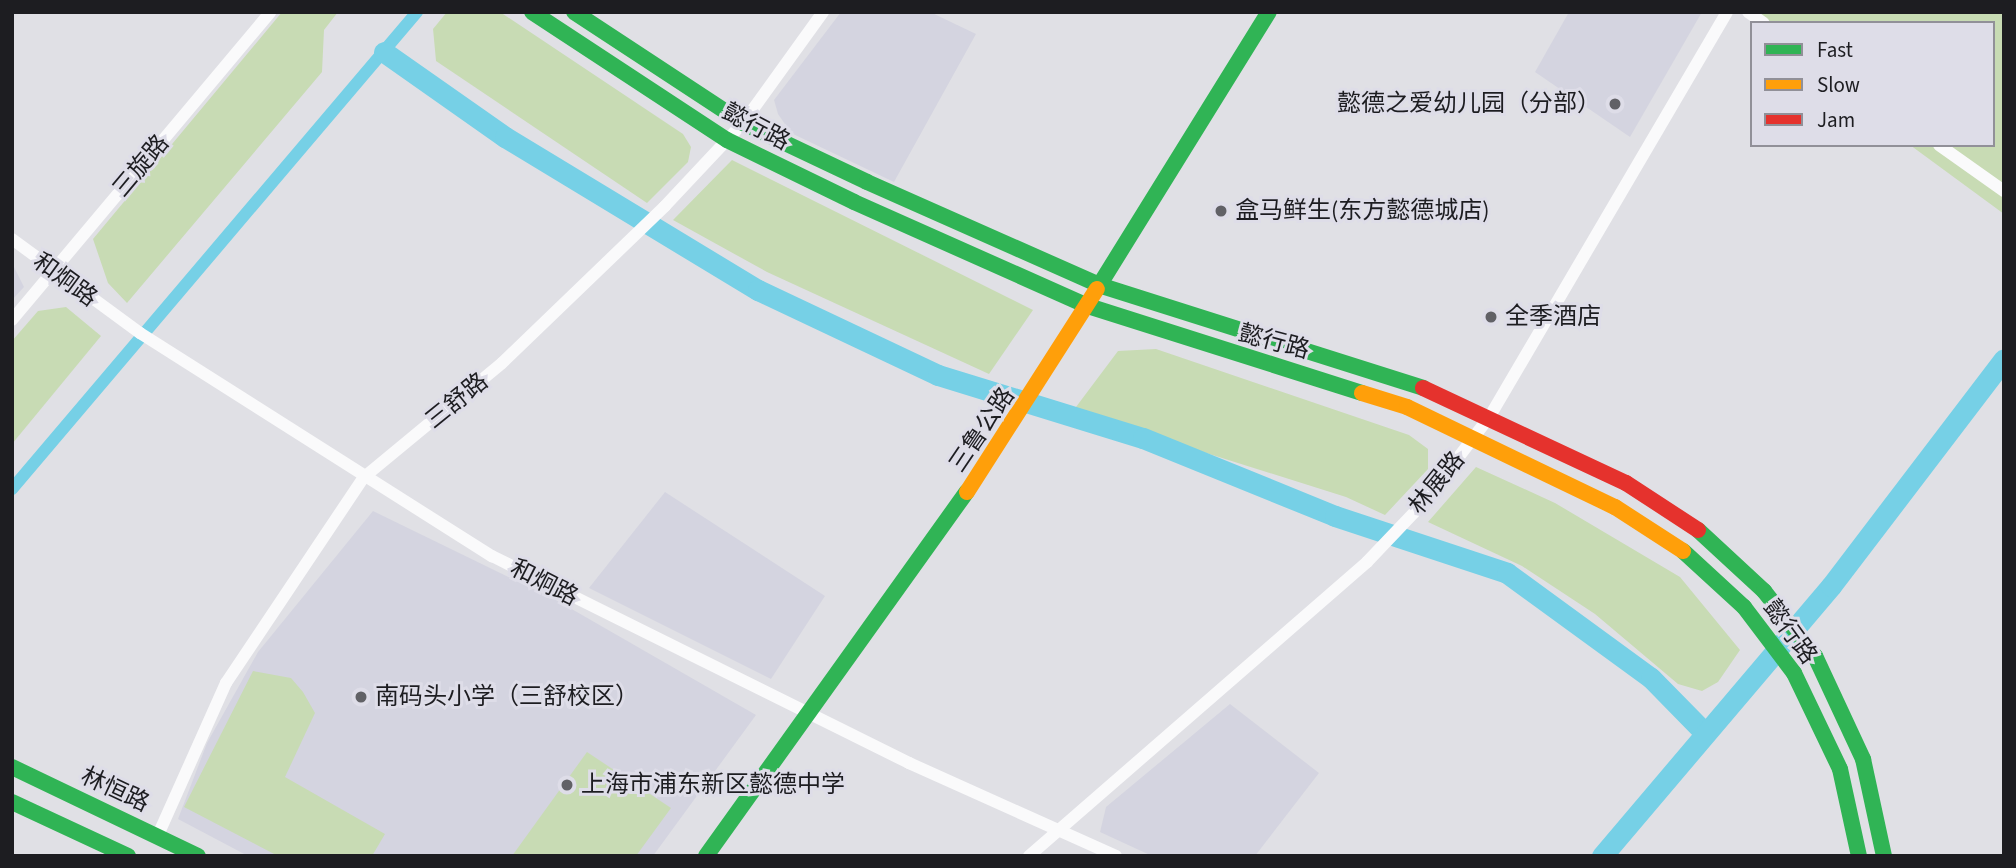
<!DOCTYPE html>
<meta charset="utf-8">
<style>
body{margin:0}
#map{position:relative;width:2016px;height:868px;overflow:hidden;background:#e0e0e5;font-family:"Source Sans 3","Noto Sans SC",sans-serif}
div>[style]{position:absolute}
.built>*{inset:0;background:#d4d4e0}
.green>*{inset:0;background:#c8dbb4}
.canal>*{height:12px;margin:-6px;padding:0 6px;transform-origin:6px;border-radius:6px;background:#76d0e6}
.river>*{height:21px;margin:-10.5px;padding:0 10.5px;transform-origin:10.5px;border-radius:10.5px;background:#76d0e6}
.street>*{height:12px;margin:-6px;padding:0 6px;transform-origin:6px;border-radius:6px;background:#fafafb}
.fast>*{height:16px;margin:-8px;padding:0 8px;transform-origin:8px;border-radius:8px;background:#30b455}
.slow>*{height:16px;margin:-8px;padding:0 8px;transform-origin:8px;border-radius:8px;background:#ff9f0a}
.jam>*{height:16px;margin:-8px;padding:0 8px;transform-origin:8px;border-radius:8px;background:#e5322d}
.dots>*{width:19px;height:19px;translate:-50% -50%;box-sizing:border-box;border:4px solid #dedde8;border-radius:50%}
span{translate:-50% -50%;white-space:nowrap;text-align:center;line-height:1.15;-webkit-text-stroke:6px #dedde8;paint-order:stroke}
.poi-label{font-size:24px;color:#1d1d21}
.right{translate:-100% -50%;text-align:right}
.left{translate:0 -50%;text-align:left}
.street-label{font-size:24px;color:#1d1d21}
.frame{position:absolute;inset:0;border:14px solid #1d1d21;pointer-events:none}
.legend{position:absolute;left:1750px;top:21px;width:245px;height:126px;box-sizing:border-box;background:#dedde8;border:2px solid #919098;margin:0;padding:9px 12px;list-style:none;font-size:21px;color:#1d1d21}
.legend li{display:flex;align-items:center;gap:14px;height:35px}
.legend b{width:35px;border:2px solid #919098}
</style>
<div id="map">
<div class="built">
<i style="clip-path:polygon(841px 12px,930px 12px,976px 34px,894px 182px,791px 133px,778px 114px,774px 100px)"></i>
<i style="clip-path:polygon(1569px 12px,1702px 12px,1630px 137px,1535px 72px)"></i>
<i style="clip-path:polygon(12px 263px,24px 287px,12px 300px)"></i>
<i style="clip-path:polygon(665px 492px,825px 596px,771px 679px,589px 588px)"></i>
<i style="clip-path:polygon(373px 511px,556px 600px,756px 715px,653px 856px,248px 856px,178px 819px,207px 743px,258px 652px)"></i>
<i style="clip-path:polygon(1230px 704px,1319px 773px,1255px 856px,1152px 856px,1100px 832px,1106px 807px)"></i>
</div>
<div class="green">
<i style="clip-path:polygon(282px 12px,338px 12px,324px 30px,322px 72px,127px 303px,108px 283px,93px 239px)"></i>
<i style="clip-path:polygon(447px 12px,500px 12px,683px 134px,691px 147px,688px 162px,647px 203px,436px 61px,433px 29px)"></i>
<i style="clip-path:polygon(1756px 12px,2004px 12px,2004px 214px,1910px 145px,1993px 145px,1993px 23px,1765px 23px)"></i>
<i style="clip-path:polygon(732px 160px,1033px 310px,989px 374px,767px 272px,673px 220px)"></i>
<i style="clip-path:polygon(66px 307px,101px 336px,12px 444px,12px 341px,38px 311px)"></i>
<i style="clip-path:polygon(1156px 349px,1409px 435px,1428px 449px,1428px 469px,1385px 515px,1346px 497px,1073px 411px,1118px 351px)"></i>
<i style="clip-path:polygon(1476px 467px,1555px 503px,1680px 577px,1740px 650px,1718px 682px,1702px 691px,1678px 684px,1595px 614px,1522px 566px,1428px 522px)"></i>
<i style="clip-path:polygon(253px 671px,291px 678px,303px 692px,315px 713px,285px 777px,385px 834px,372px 856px,278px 856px,184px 807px)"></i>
<i style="clip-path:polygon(587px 752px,671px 808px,636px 856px,512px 856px)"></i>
</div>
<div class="canal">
<i style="left:12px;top:489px;width:626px;rotate:-49.67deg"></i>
</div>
<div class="river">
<i style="left:384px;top:52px;width:148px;rotate:35.1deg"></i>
<i style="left:505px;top:137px;width:296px;rotate:31.2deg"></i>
<i style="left:758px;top:290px;width:199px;rotate:25.3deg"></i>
<i style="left:938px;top:375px;width:214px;rotate:17.1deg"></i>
<i style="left:1143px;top:438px;width:207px;rotate:22.1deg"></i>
<i style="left:1335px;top:516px;width:181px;rotate:18.3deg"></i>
<i style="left:1507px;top:573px;width:178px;rotate:36.1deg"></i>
<i style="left:1651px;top:678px;width:74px;rotate:45.5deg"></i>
<i style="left:1602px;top:856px;width:354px;rotate:-49.7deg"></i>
<i style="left:1831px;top:586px;width:285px;rotate:-52.7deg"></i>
</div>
<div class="street">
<i style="left:1748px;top:12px;width:19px;rotate:35deg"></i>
<i style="left:1939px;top:145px;width:80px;rotate:35.3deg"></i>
<i style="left:12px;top:239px;width:159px;rotate:36.3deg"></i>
<i style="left:140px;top:333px;width:417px;rotate:32.4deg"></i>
<i style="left:492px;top:556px;width:466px;rotate:26.4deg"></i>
<i style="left:909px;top:763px;width:227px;rotate:24.2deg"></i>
<i style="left:12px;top:320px;width:402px;rotate:-50deg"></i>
<i style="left:158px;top:835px;width:167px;rotate:-65.9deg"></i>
<i style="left:226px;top:683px;width:247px;rotate:-56.2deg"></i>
<i style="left:363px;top:478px;width:180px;rotate:-39.6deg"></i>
<i style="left:502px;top:363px;width:226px;rotate:-43.9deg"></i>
<i style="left:665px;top:206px;width:114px;rotate:-46.8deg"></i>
<i style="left:743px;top:123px;width:137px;rotate:-54.2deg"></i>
<i style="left:1029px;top:856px;width:448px;rotate:-41deg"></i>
<i style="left:1367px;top:562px;width:84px;rotate:-46.4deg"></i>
<i style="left:1425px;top:501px;width:107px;rotate:-52.6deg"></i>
<i style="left:1490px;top:416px;width:468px;rotate:-59.6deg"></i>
</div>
<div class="fast">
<i style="left:532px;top:12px;width:233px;rotate:33.3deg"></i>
<i style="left:727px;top:140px;width:141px;rotate:26deg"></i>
<i style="left:854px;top:202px;width:256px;rotate:24deg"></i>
<i style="left:1088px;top:306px;width:287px;rotate:17.6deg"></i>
<i style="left:574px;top:12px;width:202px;rotate:33.3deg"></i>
<i style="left:743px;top:123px;width:137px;rotate:25.4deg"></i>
<i style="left:867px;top:182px;width:257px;rotate:23.9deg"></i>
<i style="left:1102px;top:286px;width:337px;rotate:17.6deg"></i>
<i style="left:1097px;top:289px;width:326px;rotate:-58.2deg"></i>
<i style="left:1698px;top:530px;width:90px;rotate:42.7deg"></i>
<i style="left:1764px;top:591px;width:83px;rotate:51.9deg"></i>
<i style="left:1815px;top:656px;width:114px;rotate:65deg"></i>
<i style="left:1863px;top:759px;width:99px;rotate:77.8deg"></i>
<i style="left:1683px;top:551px;width:83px;rotate:42.6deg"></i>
<i style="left:1744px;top:607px;width:83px;rotate:52.9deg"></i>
<i style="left:1794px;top:673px;width:106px;rotate:64.4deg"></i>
<i style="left:1840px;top:769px;width:89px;rotate:77.7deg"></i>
<i style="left:12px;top:767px;width:206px;rotate:25.6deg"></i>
<i style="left:12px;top:802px;width:128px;rotate:25deg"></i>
<i style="left:706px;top:856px;width:448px;rotate:-54.4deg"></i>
</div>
<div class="slow">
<i style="left:1362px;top:393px;width:47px;rotate:17.3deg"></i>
<i style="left:1407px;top:407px;width:231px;rotate:25.7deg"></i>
<i style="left:1615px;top:507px;width:81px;rotate:32.9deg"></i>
<i style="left:967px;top:492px;width:241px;rotate:-57.4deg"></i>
</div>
<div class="jam">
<i style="left:1423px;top:388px;width:224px;rotate:25.1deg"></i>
<i style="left:1626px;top:483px;width:86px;rotate:33.1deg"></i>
</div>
<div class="dots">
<i style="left:1615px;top:104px;background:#616166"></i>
<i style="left:1221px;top:211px;background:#616166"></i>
<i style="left:1491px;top:317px;background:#616166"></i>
<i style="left:361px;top:697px;background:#616166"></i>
<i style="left:567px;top:785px;background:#616166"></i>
</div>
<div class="poi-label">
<span class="right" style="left:1601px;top:104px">懿德之爱幼儿园（分部）</span>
<span class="left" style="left:1235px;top:211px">盒马鲜生(东方懿德城店)</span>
<span class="left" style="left:1505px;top:317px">全季酒店</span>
<span class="left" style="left:375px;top:697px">南码头小学（三舒校区）</span>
<span class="left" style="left:581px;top:785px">上海市浦东新区懿德中学</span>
</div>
<div class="street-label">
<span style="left:756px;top:127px;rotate:28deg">懿行路</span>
<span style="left:141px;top:166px;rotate:-50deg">三旋路</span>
<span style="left:65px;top:280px;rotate:36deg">和炯路</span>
<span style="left:1274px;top:342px;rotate:15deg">懿行路</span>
<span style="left:457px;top:401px;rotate:-39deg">三舒路</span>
<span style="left:982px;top:430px;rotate:-56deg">三鲁公路</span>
<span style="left:1437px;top:483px;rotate:-51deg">林展路</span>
<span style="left:544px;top:583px;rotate:27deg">和炯路</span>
<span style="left:1790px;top:632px;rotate:54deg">懿行路</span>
<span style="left:115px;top:790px;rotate:25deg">林恒路</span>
</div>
<div class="frame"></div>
<ul class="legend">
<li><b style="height:9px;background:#30b455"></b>Fast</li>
<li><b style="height:9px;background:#ff9f0a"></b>Slow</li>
<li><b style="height:9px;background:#e5322d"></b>Jam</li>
</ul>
</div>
